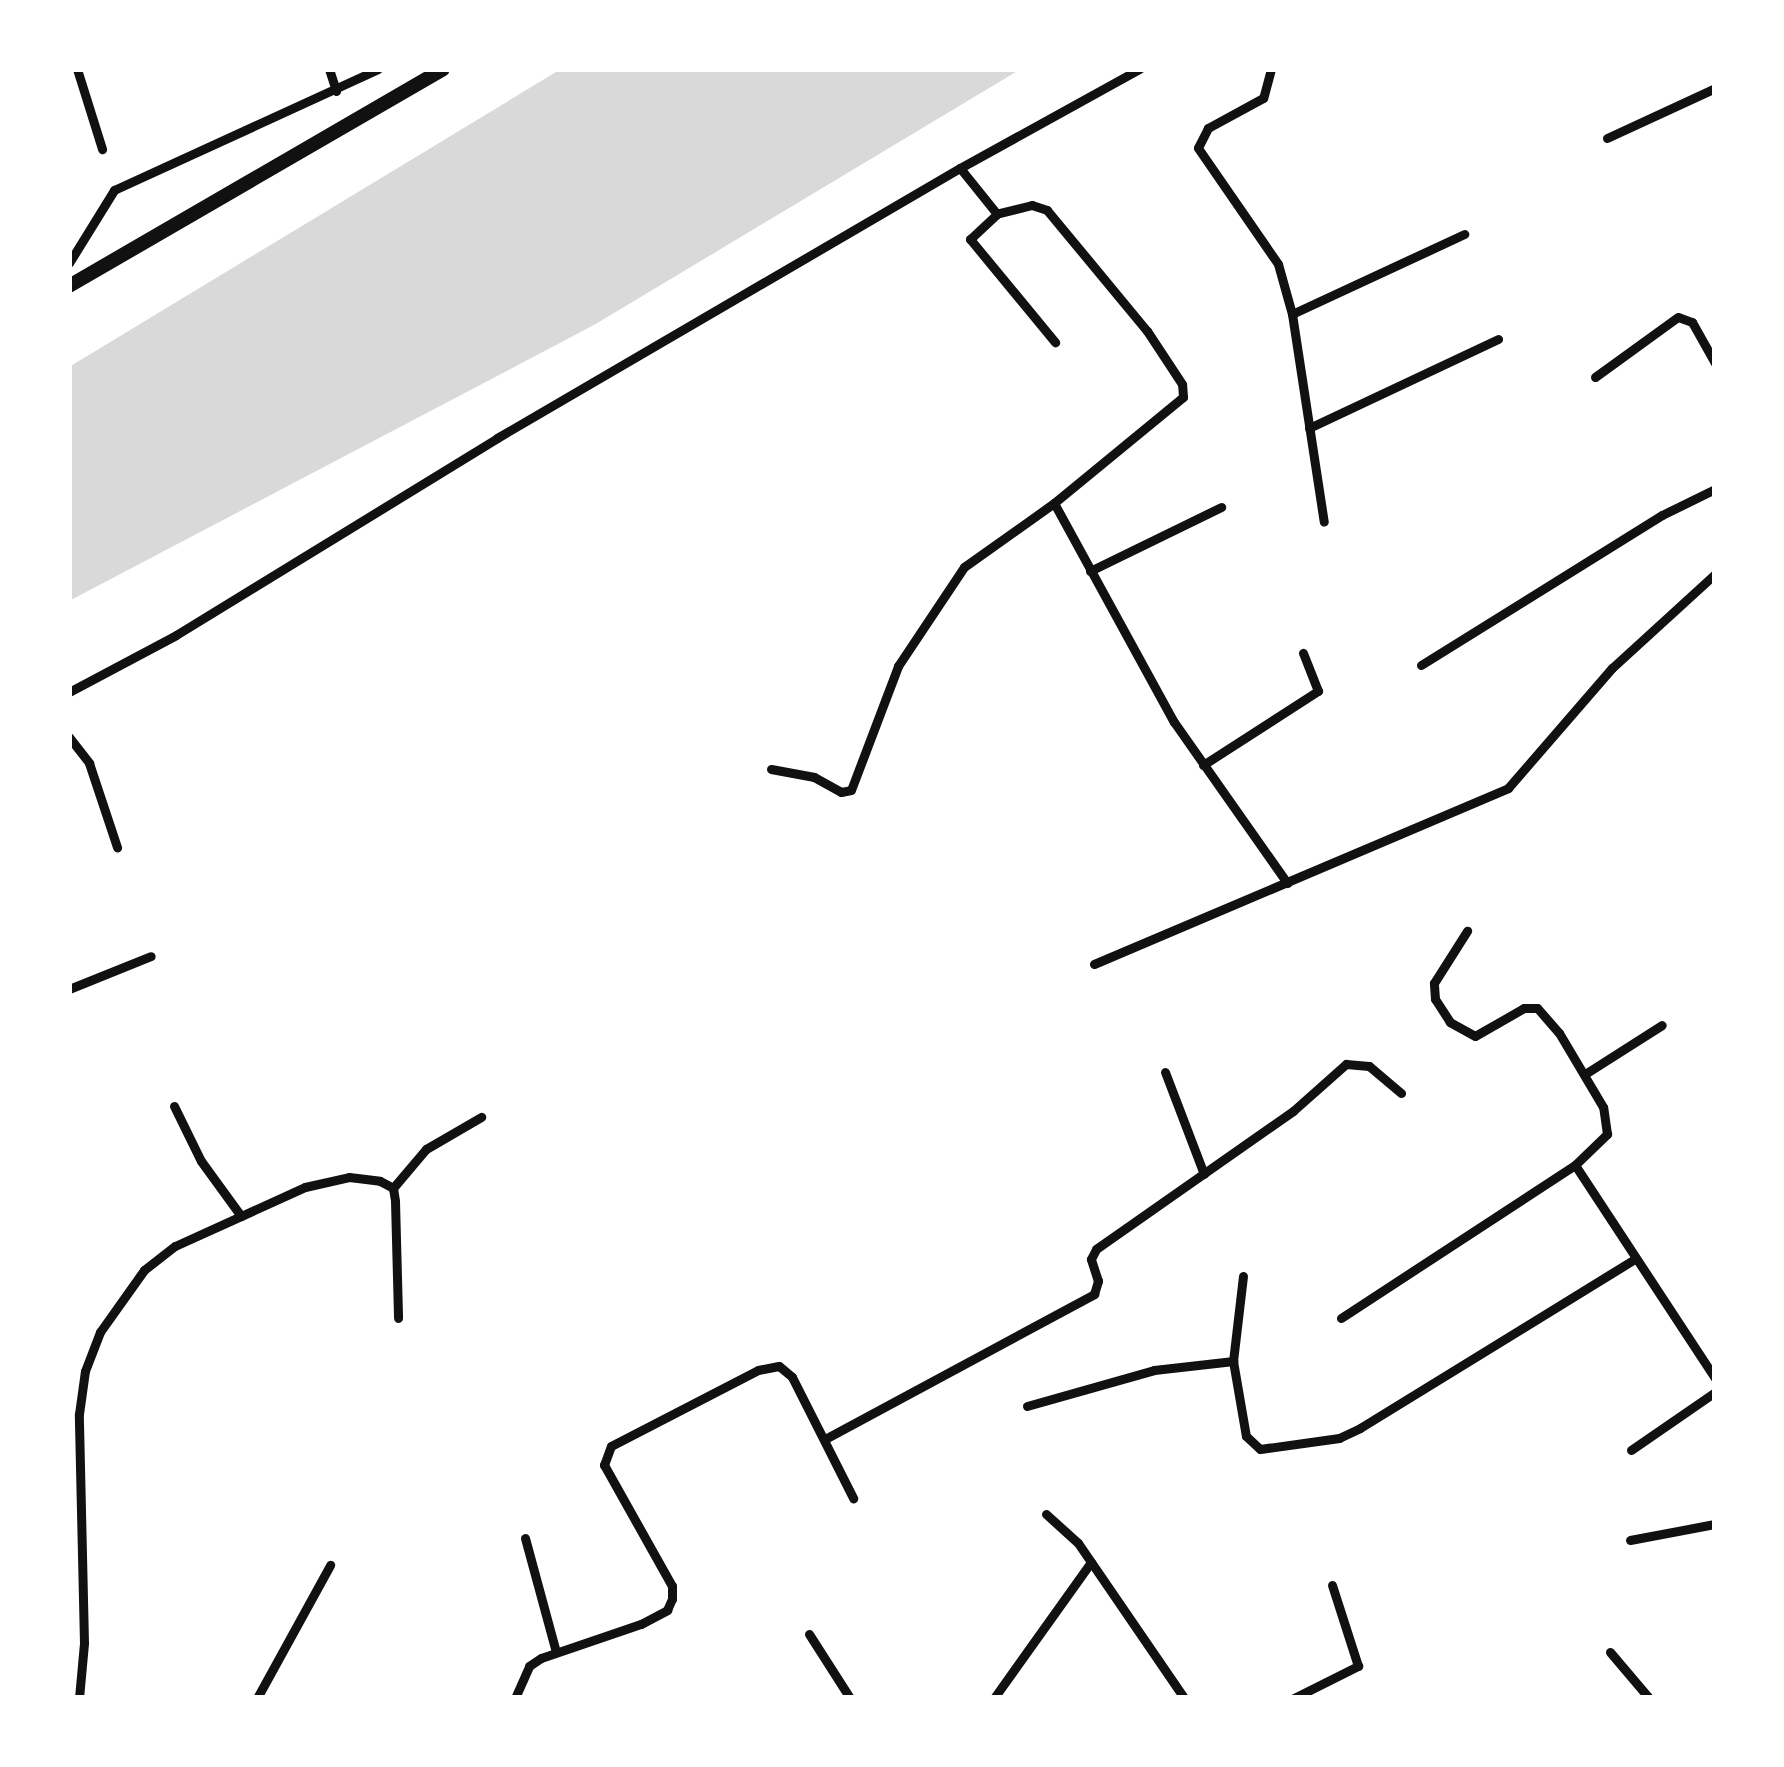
<!DOCTYPE html>
<style>
body{margin:0}
#map{position:relative;width:1784px;height:1767px;overflow:hidden;background:#fff;font-family:"IBM Plex Serif",serif}
div>[style]{position:absolute}
.water>*{inset:0;background:#d9d9d9}
.minor>*{height:9px;margin:-4.5px;padding:0 4.5px;transform-origin:4.5px;border-radius:4.5px;background:#111}
.secondary>*{height:14px;margin:-7px;padding:0 7px;transform-origin:7px;border-radius:7px;background:#111}
span{translate:-50% -50%;white-space:nowrap;text-align:center;line-height:1.15;-webkit-text-stroke:9px #fff;paint-order:stroke}
.frame{position:absolute;inset:0;border:72px solid #fff;pointer-events:none}
</style>
<div id="map">
<div class="water">
<i style="clip-path:polygon(561px 69px,1021px 69px,594px 325px,69px 601px,69px 367px)"></i>
</div>
<div class="minor">
<i style="left:77px;top:69px;width:84px;rotate:72.6deg"></i>
<i style="left:329px;top:69px;width:23px;rotate:72deg"></i>
<i style="left:1271px;top:69px;width:30px;rotate:105deg"></i>
<i style="left:1263px;top:98px;width:63px;rotate:151.4deg"></i>
<i style="left:1208px;top:128px;width:22px;rotate:117deg"></i>
<i style="left:1198px;top:148px;width:141px;rotate:55.4deg"></i>
<i style="left:1278px;top:264px;width:52px;rotate:74.4deg"></i>
<i style="left:1292px;top:314px;width:210px;rotate:81.3deg"></i>
<i style="left:1607px;top:138px;width:119px;rotate:-24.8deg"></i>
<i style="left:997px;top:214px;width:37px;rotate:137deg"></i>
<i style="left:970px;top:239px;width:134px;rotate:50.5deg"></i>
<i style="left:69px;top:263px;width:86px;rotate:-58.3deg"></i>
<i style="left:114px;top:190px;width:290px;rotate:-24.6deg"></i>
<i style="left:1292px;top:314px;width:190px;rotate:-24.9deg"></i>
<i style="left:1595px;top:377px;width:102px;rotate:-35.9deg"></i>
<i style="left:1678px;top:317px;width:15px;rotate:20deg"></i>
<i style="left:1692px;top:322px;width:47px;rotate:60.7deg"></i>
<i style="left:1309px;top:428px;width:209px;rotate:-25.2deg"></i>
<i style="left:1054px;top:503px;width:250px;rotate:61.3deg"></i>
<i style="left:1174px;top:722px;width:197px;rotate:54.9deg"></i>
<i style="left:1090px;top:571px;width:146px;rotate:-26deg"></i>
<i style="left:1421px;top:665px;width:284px;rotate:-31.9deg"></i>
<i style="left:1662px;top:515px;width:59px;rotate:-26.1deg"></i>
<i style="left:69px;top:692px;width:121px;rotate:-28deg"></i>
<i style="left:176px;top:635px;width:377px;rotate:-31.5deg"></i>
<i style="left:497px;top:438px;width:536px;rotate:-30.25deg"></i>
<i style="left:960px;top:168px;width:205px;rotate:-28.9deg"></i>
<i style="left:69px;top:737px;width:33px;rotate:52deg"></i>
<i style="left:89px;top:763px;width:89px;rotate:71.6deg"></i>
<i style="left:1203px;top:765px;width:137px;rotate:-32.8deg"></i>
<i style="left:1318px;top:691px;width:41px;rotate:-111.5deg"></i>
<i style="left:771px;top:769px;width:44px;rotate:10.5deg"></i>
<i style="left:814px;top:777px;width:31px;rotate:29deg"></i>
<i style="left:841px;top:792px;width:10px;rotate:-11deg"></i>
<i style="left:851px;top:790px;width:133px;rotate:-69.2deg"></i>
<i style="left:898px;top:666px;width:119px;rotate:-56.3deg"></i>
<i style="left:964px;top:567px;width:110px;rotate:-35.4deg"></i>
<i style="left:1054px;top:503px;width:167px;rotate:-39.4deg"></i>
<i style="left:1183px;top:397px;width:13px;rotate:-94deg"></i>
<i style="left:1182px;top:384px;width:64px;rotate:-123.4deg"></i>
<i style="left:1147px;top:331px;width:157px;rotate:-129.6deg"></i>
<i style="left:1047px;top:210px;width:16px;rotate:-162deg"></i>
<i style="left:1032px;top:205px;width:36px;rotate:166deg"></i>
<i style="left:997px;top:214px;width:59px;rotate:-128.8deg"></i>
<i style="left:1094px;top:964px;width:450px;rotate:-23deg"></i>
<i style="left:1508px;top:788px;width:159px;rotate:-49.1deg"></i>
<i style="left:1612px;top:668px;width:139px;rotate:-42.4deg"></i>
<i style="left:69px;top:989px;width:88px;rotate:-21.9deg"></i>
<i style="left:1165px;top:1072px;width:109px;rotate:69.1deg"></i>
<i style="left:1585px;top:1074px;width:91px;rotate:-32.5deg"></i>
<i style="left:174px;top:1106px;width:61px;rotate:63.9deg"></i>
<i style="left:201px;top:1161px;width:68px;rotate:54deg"></i>
<i style="left:1575px;top:1165px;width:255px;rotate:56.7deg"></i>
<i style="left:393px;top:1188px;width:51px;rotate:-49.8deg"></i>
<i style="left:426px;top:1149px;width:64px;rotate:-30.2deg"></i>
<i style="left:1243px;top:1276px;width:86px;rotate:96.7deg"></i>
<i style="left:1233px;top:1361px;width:76px;rotate:80.2deg"></i>
<i style="left:1246px;top:1436px;width:19px;rotate:43deg"></i>
<i style="left:1260px;top:1449px;width:80px;rotate:-7.9deg"></i>
<i style="left:1339px;top:1438px;width:23px;rotate:-25deg"></i>
<i style="left:1360px;top:1428px;width:323px;rotate:-31.6deg"></i>
<i style="left:1341px;top:1318px;width:280px;rotate:-33.2deg"></i>
<i style="left:1575px;top:1165px;width:45px;rotate:-44.1deg"></i>
<i style="left:1607px;top:1134px;width:27px;rotate:-98deg"></i>
<i style="left:1603px;top:1107px;width:86px;rotate:-120.7deg"></i>
<i style="left:1559px;top:1033px;width:33px;rotate:-131deg"></i>
<i style="left:1537px;top:1008px;width:13px;rotate:180deg"></i>
<i style="left:1524px;top:1008px;width:56px;rotate:150.3deg"></i>
<i style="left:1475px;top:1036px;width:29px;rotate:-151deg"></i>
<i style="left:1450px;top:1022px;width:27px;rotate:-123deg"></i>
<i style="left:1435px;top:999px;width:16px;rotate:-94deg"></i>
<i style="left:1434px;top:983px;width:62px;rotate:-57.6deg"></i>
<i style="left:1027px;top:1406px;width:132px;rotate:-15.8deg"></i>
<i style="left:1154px;top:1370px;width:80px;rotate:-6.5deg"></i>
<i style="left:825px;top:1439px;width:306px;rotate:-28.3deg"></i>
<i style="left:1094px;top:1294px;width:14px;rotate:-73deg"></i>
<i style="left:1098px;top:1281px;width:23px;rotate:-108deg"></i>
<i style="left:1091px;top:1259px;width:11px;rotate:-63deg"></i>
<i style="left:1096px;top:1249px;width:241px;rotate:-35deg"></i>
<i style="left:1293px;top:1111px;width:71px;rotate:-41.6deg"></i>
<i style="left:1346px;top:1064px;width:23px;rotate:5deg"></i>
<i style="left:1369px;top:1066px;width:42px;rotate:40.2deg"></i>
<i style="left:1631px;top:1450px;width:102px;rotate:-34.6deg"></i>
<i style="left:1046px;top:1514px;width:43px;rotate:42.2deg"></i>
<i style="left:1078px;top:1543px;width:188px;rotate:55.6deg"></i>
<i style="left:525px;top:1538px;width:118px;rotate:74.8deg"></i>
<i style="left:1630px;top:1540px;width:86px;rotate:-10.7deg"></i>
<i style="left:809px;top:1634px;width:76px;rotate:57.4deg"></i>
<i style="left:1610px;top:1652px;width:60px;rotate:49.7deg"></i>
<i style="left:79px;top:1698px;width:55px;rotate:-84.8deg"></i>
<i style="left:84px;top:1643px;width:229px;rotate:-91.3deg"></i>
<i style="left:79px;top:1414px;width:43px;rotate:-82.1deg"></i>
<i style="left:85px;top:1371px;width:42px;rotate:-69deg"></i>
<i style="left:100px;top:1332px;width:76px;rotate:-54.6deg"></i>
<i style="left:144px;top:1270px;width:39px;rotate:-38deg"></i>
<i style="left:175px;top:1246px;width:143px;rotate:-24.4deg"></i>
<i style="left:305px;top:1187px;width:45px;rotate:-12.8deg"></i>
<i style="left:349px;top:1177px;width:31px;rotate:7deg"></i>
<i style="left:380px;top:1181px;width:15px;rotate:28deg"></i>
<i style="left:393px;top:1188px;width:13px;rotate:81deg"></i>
<i style="left:395px;top:1201px;width:117px;rotate:88.5deg"></i>
<i style="left:257px;top:1698px;width:152px;rotate:-61.2deg"></i>
<i style="left:515px;top:1698px;width:35px;rotate:-66deg"></i>
<i style="left:529px;top:1666px;width:14px;rotate:-34deg"></i>
<i style="left:541px;top:1658px;width:106px;rotate:-18.8deg"></i>
<i style="left:641px;top:1624px;width:30px;rotate:-28deg"></i>
<i style="left:667px;top:1610px;width:12px;rotate:-66deg"></i>
<i style="left:672px;top:1599px;width:13px;rotate:-90deg"></i>
<i style="left:672px;top:1586px;width:139px;rotate:-119.3deg"></i>
<i style="left:604px;top:1465px;width:20px;rotate:-70deg"></i>
<i style="left:611px;top:1446px;width:165px;rotate:-27.3deg"></i>
<i style="left:758px;top:1370px;width:21px;rotate:-11deg"></i>
<i style="left:779px;top:1366px;width:17px;rotate:40deg"></i>
<i style="left:792px;top:1377px;width:136px;rotate:63.2deg"></i>
<i style="left:994px;top:1698px;width:167px;rotate:-54.5deg"></i>
<i style="left:1294px;top:1698px;width:72px;rotate:-26.6deg"></i>
<i style="left:1358px;top:1666px;width:85px;rotate:-107.8deg"></i>
</div>
<div class="secondary">
<i style="left:69px;top:286px;width:432px;rotate:-30.1deg"></i>
</div>
<div class="frame"></div>
</div>
